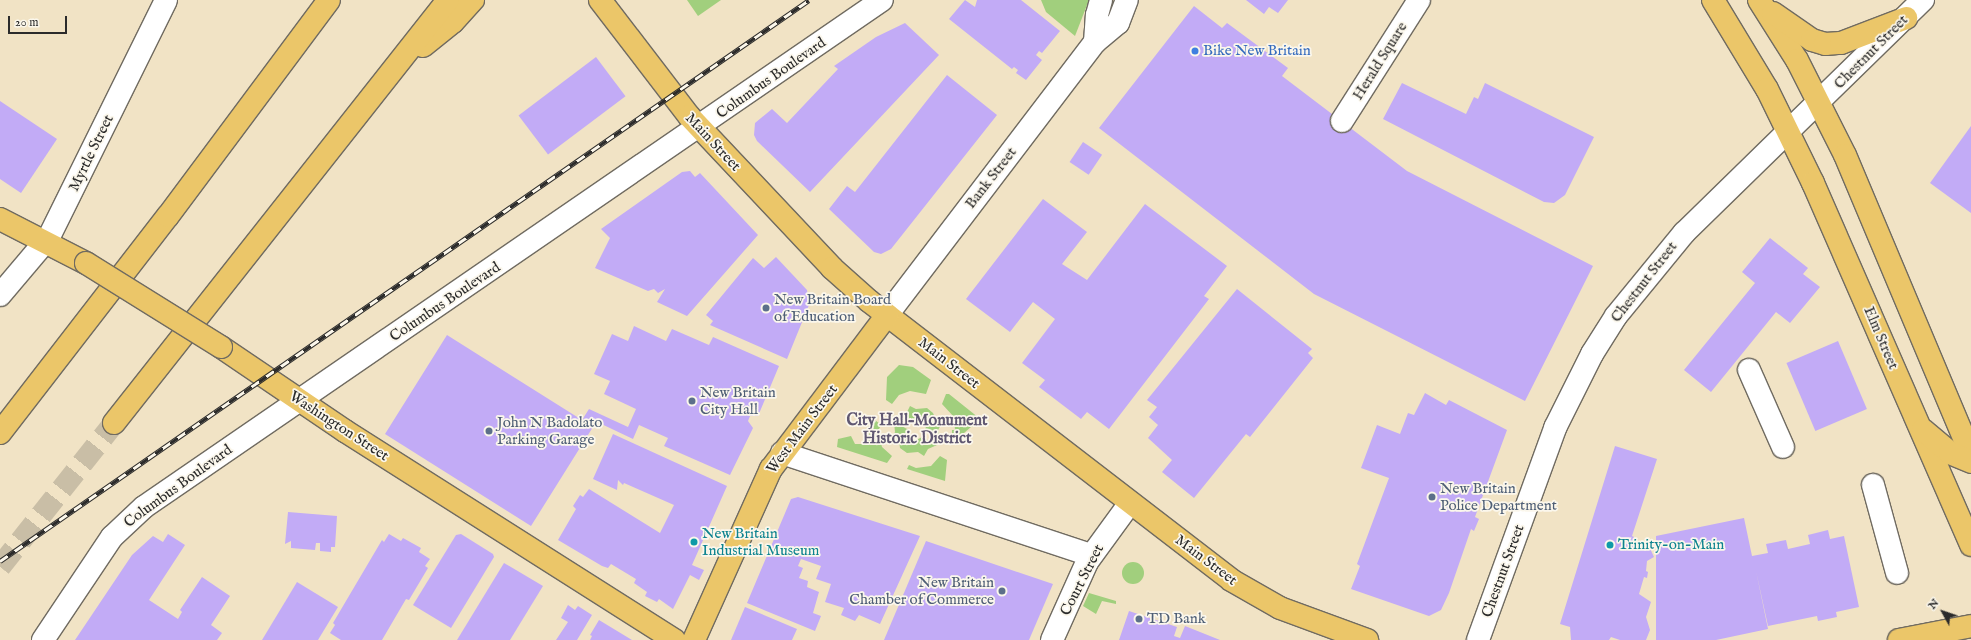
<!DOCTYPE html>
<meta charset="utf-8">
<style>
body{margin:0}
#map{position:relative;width:1971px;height:640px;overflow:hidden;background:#f1e3c5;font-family:"IM FELL English",serif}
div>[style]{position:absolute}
.green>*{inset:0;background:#a1cf7d}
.round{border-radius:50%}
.building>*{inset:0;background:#c2abf6;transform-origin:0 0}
.highway-tunnel>*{height:22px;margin-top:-11px;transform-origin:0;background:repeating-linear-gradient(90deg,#c9bea6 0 22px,transparent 0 33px)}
.roads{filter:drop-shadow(1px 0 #706b61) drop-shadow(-1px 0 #706b61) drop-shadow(0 1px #706b61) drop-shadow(0 -1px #706b61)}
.minor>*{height:22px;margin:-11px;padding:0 11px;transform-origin:11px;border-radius:11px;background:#fff}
.major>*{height:22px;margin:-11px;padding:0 11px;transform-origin:11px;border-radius:11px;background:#ebc669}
.highway>*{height:22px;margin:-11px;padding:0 11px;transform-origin:11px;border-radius:11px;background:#ebc669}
.rail>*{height:4.5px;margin-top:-2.25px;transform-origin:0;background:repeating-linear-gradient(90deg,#fbf7ec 0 9px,#2b2b2b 0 18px);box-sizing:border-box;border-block:1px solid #2b2b2b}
.bridges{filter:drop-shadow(1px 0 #706b61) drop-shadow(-1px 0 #706b61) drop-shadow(0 1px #706b61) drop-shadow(0 -1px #706b61)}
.major-bridge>*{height:22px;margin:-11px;padding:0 11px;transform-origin:11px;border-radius:11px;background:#ebc669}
.dots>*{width:11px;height:11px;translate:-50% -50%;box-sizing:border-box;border:2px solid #fbf7ec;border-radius:50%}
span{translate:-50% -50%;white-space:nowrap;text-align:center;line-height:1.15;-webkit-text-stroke:3.5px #fbf7ec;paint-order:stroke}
.shop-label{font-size:15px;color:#366cbe}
.left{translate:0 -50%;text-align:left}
.street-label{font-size:15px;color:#2b2b2b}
.service-label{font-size:15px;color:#4e5e75}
.right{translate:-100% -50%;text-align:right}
.culture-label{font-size:15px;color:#0d838f}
.neighbourhood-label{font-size:16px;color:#605872;font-weight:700}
.north{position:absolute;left:1923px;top:592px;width:40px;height:40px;-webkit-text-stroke:3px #fbf7ec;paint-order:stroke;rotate:310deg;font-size:11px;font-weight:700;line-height:16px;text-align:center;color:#2b2b2b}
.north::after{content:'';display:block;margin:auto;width:14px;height:18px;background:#2b2b2b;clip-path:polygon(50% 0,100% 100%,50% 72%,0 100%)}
.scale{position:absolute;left:8px;top:16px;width:59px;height:18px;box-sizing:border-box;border:2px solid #2b2b2b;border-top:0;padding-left:5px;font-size:12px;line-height:14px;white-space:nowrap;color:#2b2b2b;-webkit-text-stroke:3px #fbf7ec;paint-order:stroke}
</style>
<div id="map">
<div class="green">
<i style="clip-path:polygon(687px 0,721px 0,698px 16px)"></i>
<i style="clip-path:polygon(1041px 0,1089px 0,1075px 36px,1046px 12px)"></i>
<i style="clip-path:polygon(899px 365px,913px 367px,931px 380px,926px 394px,910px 391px,899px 395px,892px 404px,886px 400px,887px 377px)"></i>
<i style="clip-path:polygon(946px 394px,949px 394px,984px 422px,971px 427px,957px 439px,952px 436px,952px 430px,955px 430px,954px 417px,942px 404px)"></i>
<i style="clip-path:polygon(910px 406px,916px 409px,927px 408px,933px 413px,936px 420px,942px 423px,938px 430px,940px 438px,925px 430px,927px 423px,923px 417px,918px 417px,912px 423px,899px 416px,907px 412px)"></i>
<i style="clip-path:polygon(875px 420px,881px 425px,878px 431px,882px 447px,892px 456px,887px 463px,837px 447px,838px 439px,851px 436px,855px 444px,865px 444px,870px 436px,867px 428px)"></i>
<i style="clip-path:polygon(894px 422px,909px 430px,906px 436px,911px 443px,922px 437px,937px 445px,928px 449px,924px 456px,918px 452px,907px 453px,900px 448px,899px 441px,892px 438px,895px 432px)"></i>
<i style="clip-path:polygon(940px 456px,947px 460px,945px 481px,907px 469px,909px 465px,916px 468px,931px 466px)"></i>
<i class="round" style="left:1122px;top:562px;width:22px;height:22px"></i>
<i style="clip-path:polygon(1089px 593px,1116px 601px,1116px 604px,1102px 601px,1096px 614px,1083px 606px)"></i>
</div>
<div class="building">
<i style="clip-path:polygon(965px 0,975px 7px,977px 0,1021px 0,1060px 31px,1042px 53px,1039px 51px,1036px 55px,1042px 60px,1026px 80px,1016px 73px,1018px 70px,1014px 67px,1012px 69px,949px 19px)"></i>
<i style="clip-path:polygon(1246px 0,1288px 0,1278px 13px,1269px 7px,1264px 14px)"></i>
<i style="clip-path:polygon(1194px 6px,1222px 28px,1227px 23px,1288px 68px,1282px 76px,1407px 171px,1593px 266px,1525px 401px,1314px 294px,1099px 128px)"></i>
<i style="clip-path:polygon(905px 23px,939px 55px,810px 192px,757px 141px,754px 135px,755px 123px,772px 109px,787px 123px,838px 69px,834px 66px,876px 37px)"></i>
<i style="left:596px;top:57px;width:49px;height:97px;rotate:53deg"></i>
<i style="clip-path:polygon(947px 75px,997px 115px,891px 249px,881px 254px,874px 252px,829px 209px,847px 186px,855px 192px)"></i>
<i style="clip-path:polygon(1402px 83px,1466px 114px,1474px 97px,1478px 99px,1485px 83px,1594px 137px,1565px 195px,1554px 203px,1544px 202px,1383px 119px)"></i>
<i style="clip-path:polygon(0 101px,57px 139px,21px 193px,0 179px)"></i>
<i style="clip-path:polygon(1971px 126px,1971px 213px,1930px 183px)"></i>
<i style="left:1083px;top:142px;width:23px;height:24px;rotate:34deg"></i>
<i style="clip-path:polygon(690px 171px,695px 177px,700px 173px,758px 235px,687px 316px,657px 302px,665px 289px,658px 293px,654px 289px,648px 291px,595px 268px,610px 238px,601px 229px,682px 172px)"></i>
<i style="clip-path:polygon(1043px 199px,1087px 232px,1062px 264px,1087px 280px,1145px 204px,1227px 266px,1204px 296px,1209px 299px,1109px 429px,1087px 412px,1081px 419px,1039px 387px,1045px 380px,1022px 363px,1055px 319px,1033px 302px,1010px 332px,966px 299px)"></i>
<i style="clip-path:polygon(1770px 238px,1808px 268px,1803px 274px,1820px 287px,1790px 323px,1776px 312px,1711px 392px,1684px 370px,1755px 283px,1742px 272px)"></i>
<i style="clip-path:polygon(776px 257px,807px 290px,809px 305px,787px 359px,710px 325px,713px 321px,706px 315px,753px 258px,764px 268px)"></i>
<i style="clip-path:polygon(1237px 289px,1312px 349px,1308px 353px,1313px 358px,1250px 437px,1246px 434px,1194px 498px,1162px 472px,1172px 460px,1148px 438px,1158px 425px,1149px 417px,1157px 407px,1147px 400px)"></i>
<i style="clip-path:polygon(634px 326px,666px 341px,672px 329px,709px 345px,713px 337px,779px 366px,758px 416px,750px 416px,748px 421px,753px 428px,730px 475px,664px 446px,668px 438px,639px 425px,633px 439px,593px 420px,589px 424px,593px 427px,531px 526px,385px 434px,447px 335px,582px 420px,589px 409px,628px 427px,636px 409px,604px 394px,610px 381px,594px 374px,612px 334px,628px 341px)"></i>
<i style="left:1838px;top:341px;width:74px;height:56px;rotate:67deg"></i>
<i style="clip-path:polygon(1425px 393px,1446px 405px,1449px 400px,1507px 430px,1475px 517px,1479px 519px,1474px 531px,1471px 529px,1449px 593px,1441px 610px,1429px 616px,1351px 589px,1360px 566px,1357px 564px,1389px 478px,1361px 468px,1377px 425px,1400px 434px,1408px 413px,1414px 415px)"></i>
<i style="clip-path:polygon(613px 434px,727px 486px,692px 565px,704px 570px,699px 580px,690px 575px,673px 609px,659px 599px,657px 602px,645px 596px,647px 592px,634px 583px,636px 579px,611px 564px,608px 568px,602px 566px,558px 540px,576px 509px,573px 506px,580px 495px,583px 497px,589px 489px,660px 533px,674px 505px,624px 483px,623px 485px,618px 480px,617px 490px,593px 479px)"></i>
<i style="clip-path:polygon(1615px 446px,1657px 459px,1632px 536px,1634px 537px,1632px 543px,1639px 546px,1647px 542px,1654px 557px,1647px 561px,1646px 571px,1648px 572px,1647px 578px,1644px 577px,1639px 594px,1651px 602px,1646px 617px,1650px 630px,1646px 640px,1620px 640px,1611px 637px,1609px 640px,1571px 640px,1570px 627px,1560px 624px)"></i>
<i style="clip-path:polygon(798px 497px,920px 536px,880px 624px,859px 615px,855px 621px,841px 615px,844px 608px,825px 602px,831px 584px,816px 579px,821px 566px,801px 559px,798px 566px,803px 568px,799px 578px,808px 581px,807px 587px,819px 592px,813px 613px,821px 616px,815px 631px,747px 603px,791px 499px)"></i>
<i style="clip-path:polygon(288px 512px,337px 516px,335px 547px,331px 547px,331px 552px,320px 551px,320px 543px,316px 543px,315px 550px,291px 548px,291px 541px,285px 544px)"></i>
<i style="clip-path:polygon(1744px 518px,1752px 556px,1768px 553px,1766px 544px,1786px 540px,1788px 549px,1810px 544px,1808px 535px,1828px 530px,1830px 539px,1844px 536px,1859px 607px,1836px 612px,1837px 617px,1818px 621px,1817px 616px,1768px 626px,1756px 571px,1768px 629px,1716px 640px,1656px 640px,1656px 536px)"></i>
<i style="clip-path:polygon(168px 534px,185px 545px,149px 600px,178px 619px,182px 612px,180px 610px,202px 577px,230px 596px,211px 625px,222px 633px,217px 640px,75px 640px,132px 555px,153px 536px,163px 542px)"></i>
<i style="clip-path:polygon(389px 534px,401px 541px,403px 538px,421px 548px,419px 552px,430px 559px,425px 566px,428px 568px,409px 600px,406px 599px,382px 640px,341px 640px,330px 633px,335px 625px,333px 623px,382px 540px,384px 542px)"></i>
<i style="clip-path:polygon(461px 534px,493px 554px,494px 557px,451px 628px,413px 605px,456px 535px)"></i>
<i style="clip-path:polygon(926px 541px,1053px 584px,1029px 640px,884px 640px)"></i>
<i style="clip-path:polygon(504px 563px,543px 586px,510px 640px,457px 640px)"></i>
<i style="clip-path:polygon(297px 582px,338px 607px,318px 640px,262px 640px)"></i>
<i style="clip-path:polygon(568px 605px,575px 610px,578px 606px,592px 615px,577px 640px,556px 640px,568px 622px,561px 618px)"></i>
<i style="clip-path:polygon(745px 607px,797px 629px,792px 640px,731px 640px)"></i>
<i style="clip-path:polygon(1129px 611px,1177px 627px,1174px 636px,1180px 638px,1185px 626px,1220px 640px,1119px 640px)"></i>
<i style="clip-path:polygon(599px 620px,632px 640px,590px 640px,592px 636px,590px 635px)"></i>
</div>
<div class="highway-tunnel">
<i style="left:0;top:567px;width:184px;rotate:-51.6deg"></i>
</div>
<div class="roads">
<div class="minor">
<i style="left:1095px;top:42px;width:27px;rotate:-86deg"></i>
<i style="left:1097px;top:15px;width:16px;rotate:-75deg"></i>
<i style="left:1342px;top:121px;width:143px;rotate:-57.5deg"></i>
<i style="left:0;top:295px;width:76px;rotate:-49.8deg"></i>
<i style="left:49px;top:237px;width:264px;rotate:-63.7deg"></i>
<i style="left:887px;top:315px;width:343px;rotate:-52.7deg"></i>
<i style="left:1095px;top:42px;width:30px;rotate:-40deg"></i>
<i style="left:1118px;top:23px;width:25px;rotate:-69deg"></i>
<i style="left:1749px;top:370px;width:84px;rotate:66.2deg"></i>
<i style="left:782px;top:453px;width:325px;rotate:18.3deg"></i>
<i style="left:1873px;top:485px;width:91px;rotate:74.7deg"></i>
<i style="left:43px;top:640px;width:124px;rotate:-56.2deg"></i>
<i style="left:112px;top:537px;width:44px;rotate:-43.2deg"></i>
<i style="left:144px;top:507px;width:895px;rotate:-34.49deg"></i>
<i style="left:1052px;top:640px;width:85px;rotate:-65.8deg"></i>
<i style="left:1087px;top:562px;width:73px;rotate:-53.9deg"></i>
<i style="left:1478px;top:640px;width:226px;rotate:-70deg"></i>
<i style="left:1555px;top:428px;width:83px;rotate:-63.4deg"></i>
<i style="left:1592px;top:354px;width:45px;rotate:-57.7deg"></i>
<i style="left:1616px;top:316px;width:107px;rotate:-50.7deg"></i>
<i style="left:1684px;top:233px;width:334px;rotate:-44.3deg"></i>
</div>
<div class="major">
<i style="left:600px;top:0;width:146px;rotate:52.5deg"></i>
<i style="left:689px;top:116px;width:209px;rotate:46.7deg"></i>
<i style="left:832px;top:268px;width:50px;rotate:41.7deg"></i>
<i style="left:869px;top:301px;width:457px;rotate:37.6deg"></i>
<i style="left:1231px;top:580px;width:56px;rotate:29.7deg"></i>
<i style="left:1280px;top:608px;width:93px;rotate:20.2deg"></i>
<i style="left:1713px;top:0;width:104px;rotate:58.8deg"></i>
<i style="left:1767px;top:89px;width:105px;rotate:63.9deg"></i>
<i style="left:1813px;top:183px;width:395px;rotate:66.4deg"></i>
<i style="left:1759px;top:0;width:71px;rotate:57.7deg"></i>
<i style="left:1797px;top:60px;width:106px;rotate:63.2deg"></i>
<i style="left:1845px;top:155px;width:325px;rotate:67.2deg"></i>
<i style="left:1773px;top:13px;width:47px;rotate:34.7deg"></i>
<i style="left:1812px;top:40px;width:14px;rotate:17deg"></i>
<i style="left:1825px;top:44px;width:16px;rotate:-4deg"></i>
<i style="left:1841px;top:43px;width:70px;rotate:-21deg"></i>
<i style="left:0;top:219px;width:97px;rotate:27.1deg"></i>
<i style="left:221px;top:347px;width:150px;rotate:34.1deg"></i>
<i style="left:345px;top:431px;width:390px;rotate:32.4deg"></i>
<i style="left:1923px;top:430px;width:35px;rotate:40deg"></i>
<i style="left:1950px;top:453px;width:23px;rotate:23deg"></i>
<i style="left:694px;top:640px;width:188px;rotate:-65.8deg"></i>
<i style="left:771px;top:469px;width:193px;rotate:-53deg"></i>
<i style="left:1899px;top:640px;width:73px;rotate:-11deg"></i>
</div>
<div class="highway">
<i style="left:423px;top:46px;width:38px;rotate:-39deg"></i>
<i style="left:453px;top:22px;width:30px;rotate:-48deg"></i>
<i style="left:114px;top:423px;width:539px;rotate:-51.71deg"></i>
<i style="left:0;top:433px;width:274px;rotate:-52.3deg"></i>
<i style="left:168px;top:216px;width:269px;rotate:-53.3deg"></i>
</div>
</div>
<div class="rail">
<i style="left:0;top:561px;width:984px;rotate:-34.74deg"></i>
</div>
<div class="bridges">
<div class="major-bridge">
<i style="left:86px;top:263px;width:159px;rotate:31.9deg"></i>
</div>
</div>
<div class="dots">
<i style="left:1195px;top:51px;background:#3f7fe0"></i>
<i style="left:766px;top:308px;background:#5c6f8a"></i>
<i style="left:692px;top:401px;background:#5c6f8a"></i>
<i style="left:489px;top:431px;background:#5c6f8a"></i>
<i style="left:1432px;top:497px;background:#5c6f8a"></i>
<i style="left:694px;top:542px;background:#0f9aa8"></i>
<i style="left:1610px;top:545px;background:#0f9aa8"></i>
<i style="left:1002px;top:591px;background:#5c6f8a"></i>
<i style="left:1139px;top:619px;background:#5c6f8a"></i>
</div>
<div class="shop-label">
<span class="left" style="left:1203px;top:51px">Bike New Britain</span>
</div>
<div class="street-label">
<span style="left:1871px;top:52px;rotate:-45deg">Chestnut Street</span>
<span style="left:1380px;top:61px;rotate:-58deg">Herald Square</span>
<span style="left:771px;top:78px;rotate:-35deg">Columbus Boulevard</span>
<span style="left:713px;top:142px;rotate:47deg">Main Street</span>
<span style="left:91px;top:153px;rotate:-64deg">Myrtle Street</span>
<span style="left:991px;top:178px;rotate:-52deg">Bank Street</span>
<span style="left:1644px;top:282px;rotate:-52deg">Chestnut Street</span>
<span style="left:445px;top:302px;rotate:-34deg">Columbus Boulevard</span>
<span style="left:1881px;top:338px;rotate:67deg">Elm Street</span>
<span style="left:949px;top:363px;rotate:38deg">Main Street</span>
<span style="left:339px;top:426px;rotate:33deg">Washington Street</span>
<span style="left:802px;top:429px;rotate:-53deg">West Main Street</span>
<span style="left:178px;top:486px;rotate:-36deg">Columbus Boulevard</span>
<span style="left:1206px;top:560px;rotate:37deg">Main Street</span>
<span style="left:1503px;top:571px;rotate:-70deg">Chestnut Street</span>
<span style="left:1082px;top:580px;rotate:-63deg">Court Street</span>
</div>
<div class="service-label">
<span class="left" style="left:774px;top:308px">New Britain Board<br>of Education</span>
<span class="left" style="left:700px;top:401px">New Britain<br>City Hall</span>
<span class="left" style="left:497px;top:431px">John N Badolato<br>Parking Garage</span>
<span class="left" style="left:1440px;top:497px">New Britain<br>Police Department</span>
<span class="right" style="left:994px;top:591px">New Britain<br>Chamber of Commerce</span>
<span class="left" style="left:1147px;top:619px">TD Bank</span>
</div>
<div class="culture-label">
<span class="left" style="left:702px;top:542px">New Britain<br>Industrial Museum</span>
<span class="left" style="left:1618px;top:545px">Trinity-on-Main</span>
</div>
<div class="neighbourhood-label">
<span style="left:917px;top:430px">City Hall–Monument<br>Historic District</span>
</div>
<div class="north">N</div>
<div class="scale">20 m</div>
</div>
